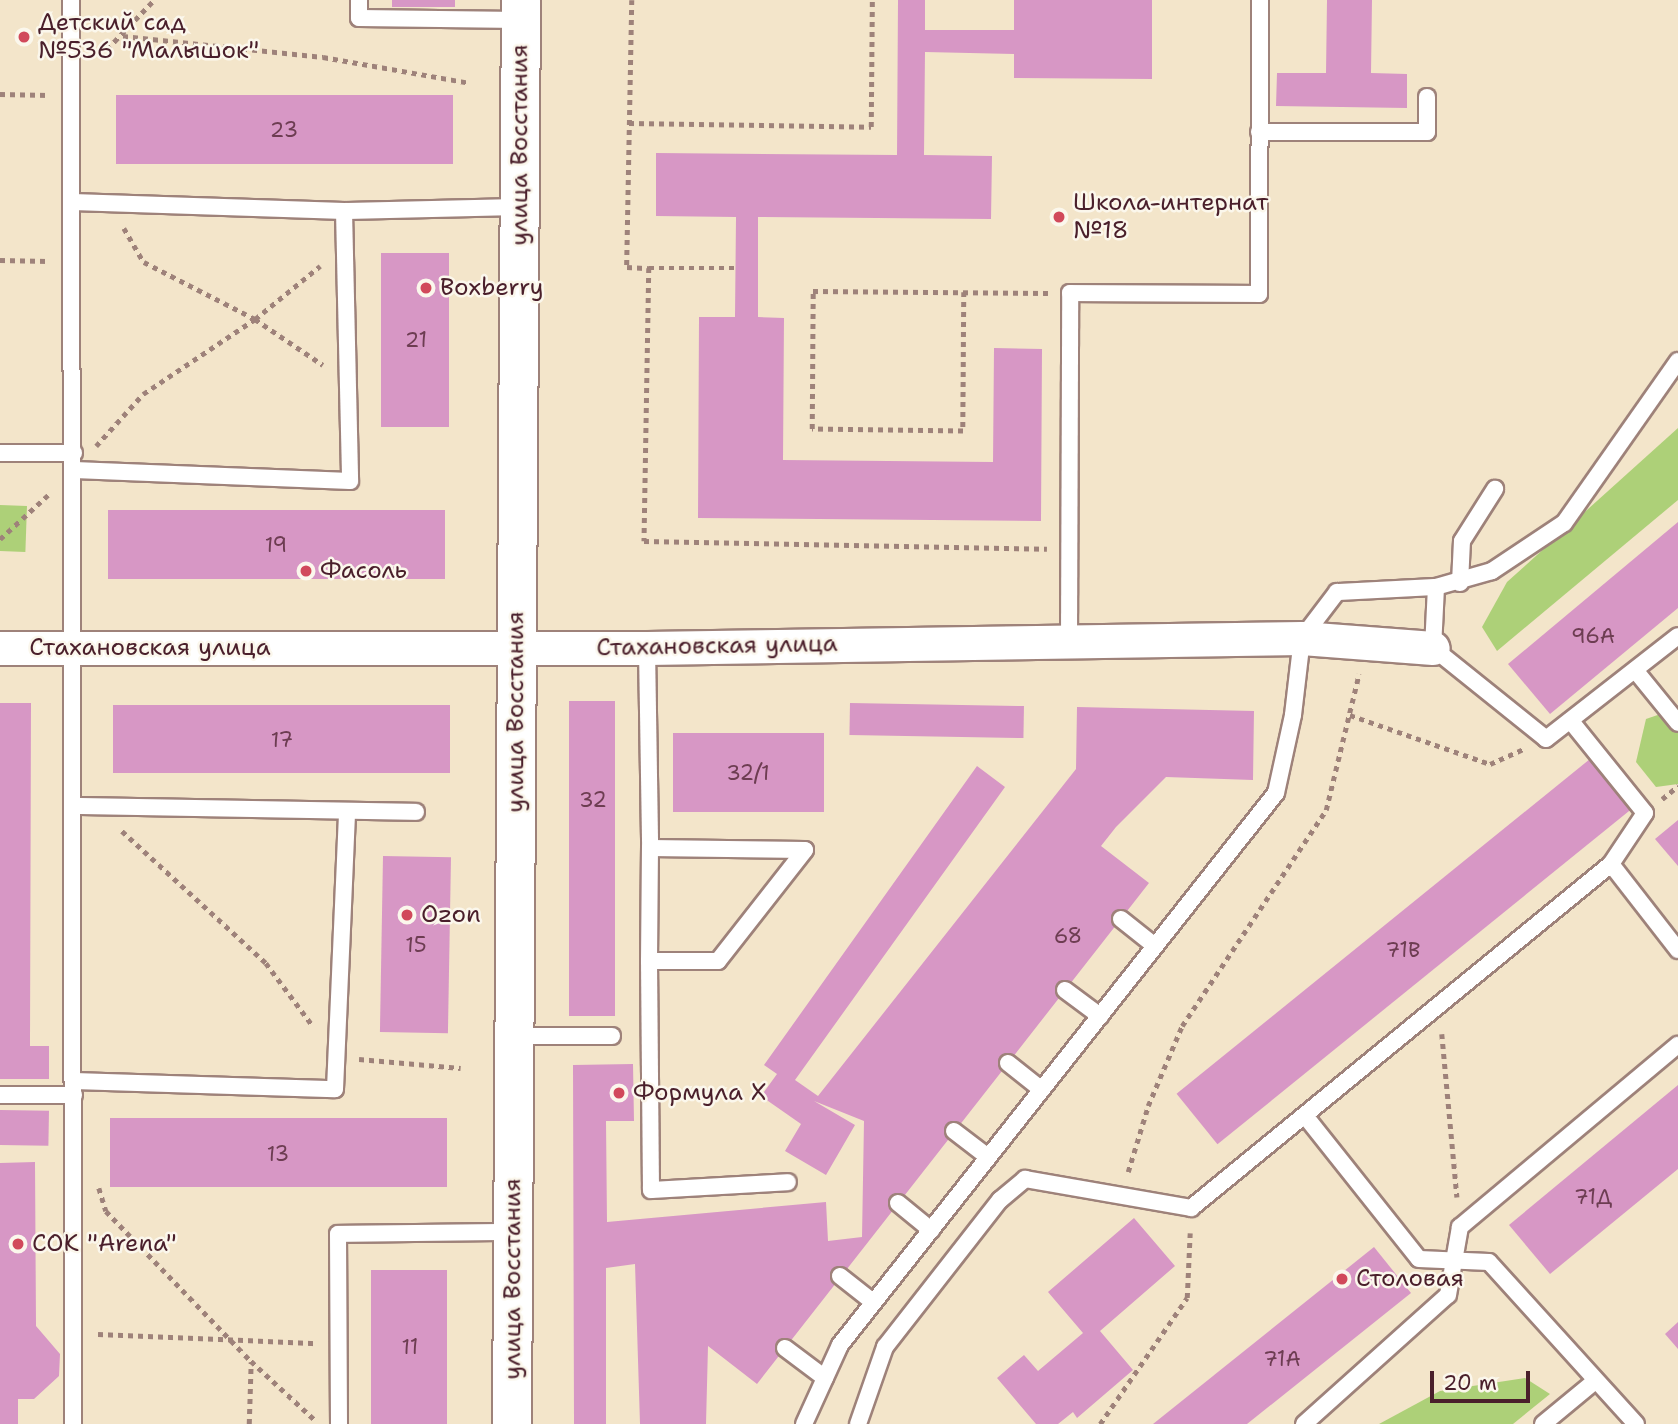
<!DOCTYPE html>
<meta charset="utf-8">
<style>
body{margin:0}
#map{position:relative;width:1678px;height:1424px;overflow:hidden;background:#f3e5ca;font-family:"Shantell Sans",sans-serif}
div>[style]{position:absolute}
.green>*{inset:0;background:#add078;transform-origin:0 0}
.building>*{inset:0;background:#d797c5;transform-origin:0 0}
.path>*{height:4.5px;margin-top:-2.25px;transform-origin:0;background:repeating-linear-gradient(90deg,#9e827a 0 5px,transparent 0 10px)}
.roads{filter:drop-shadow(2px 0 #9e827a) drop-shadow(-2px 0 #9e827a) drop-shadow(0 2px #9e827a) drop-shadow(0 -2px #9e827a)}
.service>*{height:16px;margin:-8px;padding:0 8px;transform-origin:8px;border-radius:8px;background:#fff}
.minor>*{height:33px;margin:-16.5px;padding:0 16.5px;transform-origin:16.5px;border-radius:16.5px;background:#fff}
.secondary>*{height:38px;margin:-19px;padding:0 19px;transform-origin:19px;border-radius:19px;background:#fff}
.dots>*{width:19px;height:19px;translate:-50% -50%;box-sizing:border-box;border:4px solid #fbf7ec;border-radius:50%}
span{translate:-50% -50%;white-space:nowrap;text-align:center;line-height:1.15;-webkit-text-stroke:5px #fbf7ec;paint-order:stroke}
.number-label{font-size:21px;color:#6d3d52}
.number-label span{-webkit-text-stroke-width:0}
.poi-label{font-size:24px;color:#4a1f2b}
.left{translate:0 -50%;text-align:left}
.street-label{font-size:24px;color:#4a1f2b}
.scale{position:absolute;left:1430px;top:1371px;width:100px;height:32px;box-sizing:border-box;border:4px solid #4a1f2b;border-top:0;padding-left:9px;font-size:21px;line-height:24px;white-space:nowrap;color:#4a1f2b;-webkit-text-stroke:5px #fbf7ec;paint-order:stroke}
</style>
<div id="map">
<div class="green">
<i style="clip-path:polygon(1678px 428px,1678px 500px,1497px 651px,1482px 627px,1507px 582px)"></i>
<i style="left:0;top:505px;width:27px;height:46px;rotate:2deg"></i>
<i style="clip-path:polygon(1678px 708px,1678px 784px,1656px 787px,1636px 762px,1646px 719px)"></i>
<i style="clip-path:polygon(1525px 1378px,1550px 1394px,1513px 1424px,1379px 1424px,1440px 1391px)"></i>
</div>
<div class="building">
<i style="left:392px;top:0;width:63px;height:7px"></i>
<i style="clip-path:polygon(898px 0,925px 0,925px 30px,1014px 30px,1014px 0,1152px 0,1152px 79px,1014px 78px,1014px 54px,925px 52px,924px 155px,992px 156px,991px 219px,758px 217px,758px 317px,784px 318px,783px 460px,993px 462px,994px 348px,1042px 349px,1041px 521px,698px 518px,699px 317px,735px 317px,736px 217px,656px 216px,656px 153px,897px 155px)"></i>
<i style="clip-path:polygon(1327px 0,1372px 0,1371px 73px,1407px 74px,1407px 108px,1276px 106px,1277px 73px,1326px 73px)"></i>
<i style="left:116px;top:95px;width:337px;height:69px"></i>
<i style="left:381px;top:253px;width:68px;height:174px"></i>
<i style="left:108px;top:510px;width:337px;height:69px"></i>
<i style="clip-path:polygon(1678px 522px,1678px 608px,1550px 714px,1508px 664px)"></i>
<i style="left:569px;top:701px;width:46px;height:315px"></i>
<i style="clip-path:polygon(0 703px,31px 703px,30px 1046px,49px 1046px,49px 1079px,0 1079px)"></i>
<i style="left:850px;top:703px;width:174px;height:32px;rotate:1deg"></i>
<i style="left:113px;top:705px;width:337px;height:68px"></i>
<i style="clip-path:polygon(1077px 707px,1254px 711px,1253px 780px,1166px 777px,1116px 827px,1101px 846px,1149px 883px,757px 1384px,708px 1346px,706px 1424px,640px 1424px,635px 1264px,606px 1268px,606px 1424px,574px 1424px,573px 1065px,633px 1064px,634px 1121px,606px 1121px,607px 1222px,826px 1202px,828px 1241px,862px 1237px,864px 1121px,814px 1101px,855px 1125px,826px 1175px,785px 1151px,801px 1124px,761px 1096px,777px 1074px,764px 1065px,977px 766px,1005px 787px,795px 1080px,818px 1096px,1076px 769px)"></i>
<i style="left:673px;top:733px;width:151px;height:79px"></i>
<i style="left:1590px;top:759px;width:65px;height:532px;rotate:51deg"></i>
<i style="clip-path:polygon(1678px 820px,1678px 866px,1655px 839px)"></i>
<i style="left:383px;top:856px;width:68px;height:176px;rotate:1deg"></i>
<i style="clip-path:polygon(1678px 1085px,1678px 1169px,1550px 1274px,1509px 1225px)"></i>
<i style="left:0;top:1110px;width:49px;height:35px;rotate:1deg"></i>
<i style="left:110px;top:1118px;width:337px;height:69px"></i>
<i style="clip-path:polygon(35px 1162px,36px 1326px,60px 1354px,59px 1376px,34px 1399px,18px 1399px,18px 1424px,0 1424px,0 1163px)"></i>
<i style="clip-path:polygon(1134px 1218px,1175px 1266px,1100px 1331px,1133px 1370px,1077px 1418px,1073px 1412px,1058px 1424px,1036px 1424px,997px 1378px,1024px 1355px,1038px 1371px,1083px 1333px,1048px 1292px)"></i>
<i style="clip-path:polygon(1374px 1247px,1411px 1293px,1247px 1424px,1153px 1424px)"></i>
<i style="left:447px;top:1270px;width:154px;height:76px;rotate:90deg"></i>
<i style="clip-path:polygon(1678px 1322px,1678px 1349px,1665px 1334px)"></i>
</div>
<div class="path">
<i style="left:632px;top:0;width:267px;rotate:91.1deg"></i>
<i style="left:627px;top:267px;width:22px;rotate:3deg"></i>
<i style="left:649px;top:268px;width:273px;rotate:91deg"></i>
<i style="left:644px;top:541px;width:403px;rotate:1.1deg"></i>
<i style="left:123px;top:36px;width:201px;rotate:6deg"></i>
<i style="left:323px;top:57px;width:149px;rotate:10deg"></i>
<i style="left:107px;top:49px;width:68px;rotate:-46.2deg"></i>
<i style="left:0;top:94px;width:49px;rotate:1.2deg"></i>
<i style="left:629px;top:123px;width:242px;rotate:0.9deg"></i>
<i style="left:871px;top:127px;width:127px;rotate:-89.5deg"></i>
<i style="left:124px;top:228px;width:39px;rotate:60deg"></i>
<i style="left:144px;top:262px;width:125px;rotate:27.2deg"></i>
<i style="left:255px;top:319px;width:82px;rotate:34.1deg"></i>
<i style="left:0;top:260px;width:48px;rotate:1.2deg"></i>
<i style="left:649px;top:268px;width:86px"></i>
<i style="left:964px;top:292px;width:139px;rotate:90.4deg"></i>
<i style="left:963px;top:431px;width:151px;rotate:-179.2deg"></i>
<i style="left:812px;top:429px;width:138px;rotate:-89.6deg"></i>
<i style="left:813px;top:291px;width:235px;rotate:0.5deg"></i>
<i style="left:96px;top:446px;width:70px;rotate:-47.9deg"></i>
<i style="left:143px;top:394px;width:135px;rotate:-33.8deg"></i>
<i style="left:255px;top:319px;width:84px;rotate:-39.2deg"></i>
<i style="left:0;top:539px;width:65px;rotate:-42.5deg"></i>
<i style="left:1350px;top:715px;width:148px;rotate:19.3deg"></i>
<i style="left:1490px;top:764px;width:36px;rotate:-24deg"></i>
<i style="left:1662px;top:799px;width:21px;rotate:-39deg"></i>
<i style="left:122px;top:831px;width:195px;rotate:42.5deg"></i>
<i style="left:266px;top:963px;width:79px;rotate:53.3deg"></i>
<i style="left:1442px;top:1034px;width:164px;rotate:84.7deg"></i>
<i style="left:359px;top:1059px;width:102px;rotate:5deg"></i>
<i style="left:1128px;top:1172px;width:69px;rotate:-73.1deg"></i>
<i style="left:1148px;top:1106px;width:87px;rotate:-67deg"></i>
<i style="left:1182px;top:1026px;width:260px;rotate:-56.3deg"></i>
<i style="left:1326px;top:810px;width:140px;rotate:-76.4deg"></i>
<i style="left:99px;top:1188px;width:24px;rotate:73deg"></i>
<i style="left:106px;top:1211px;width:209px;rotate:46deg"></i>
<i style="left:251px;top:1361px;width:87px;rotate:42.7deg"></i>
<i style="left:98px;top:1334px;width:219px;rotate:2.4deg"></i>
<i style="left:249px;top:1424px;width:62px;rotate:-88.2deg"></i>
<i style="left:1100px;top:1424px;width:153px;rotate:-55.4deg"></i>
<i style="left:1187px;top:1298px;width:65px;rotate:-87.4deg"></i>
</div>
<div class="roads">
<div class="service">
<i style="left:71px;top:0;width:1424px;rotate:89.92deg"></i>
<i style="left:359px;top:0;width:18px;rotate:90deg"></i>
<i style="left:359px;top:18px;width:161px;rotate:0.7deg"></i>
<i style="left:1259px;top:132px;width:168px"></i>
<i style="left:1427px;top:132px;width:35px;rotate:-90deg"></i>
<i style="left:73px;top:202px;width:271px;rotate:1.9deg"></i>
<i style="left:344px;top:211px;width:270px;rotate:88.7deg"></i>
<i style="left:350px;top:481px;width:276px;rotate:-177.7deg"></i>
<i style="left:344px;top:211px;width:176px;rotate:-1.3deg"></i>
<i style="left:1678px;top:361px;width:198px;rotate:125.1deg"></i>
<i style="left:1564px;top:523px;width:87px;rotate:146.3deg"></i>
<i style="left:1492px;top:571px;width:58px;rotate:164.1deg"></i>
<i style="left:1436px;top:587px;width:61px;rotate:92.8deg"></i>
<i style="left:1433px;top:648px;width:145px;rotate:38.8deg"></i>
<i style="left:1546px;top:739px;width:167px;rotate:-38deg"></i>
<i style="left:0;top:453px;width:74px"></i>
<i style="left:1460px;top:583px;width:42px;rotate:-87.3deg"></i>
<i style="left:1462px;top:541px;width:62px;rotate:-57.6deg"></i>
<i style="left:1069px;top:642px;width:349px;rotate:-89.8deg"></i>
<i style="left:1070px;top:293px;width:189px;rotate:0.3deg"></i>
<i style="left:1259px;top:294px;width:294px;rotate:-89.8deg"></i>
<i style="left:647px;top:648px;width:200px;rotate:89.1deg"></i>
<i style="left:650px;top:848px;width:155px;rotate:0.7deg"></i>
<i style="left:805px;top:850px;width:141px;rotate:128.1deg"></i>
<i style="left:718px;top:961px;width:69px;rotate:180deg"></i>
<i style="left:649px;top:961px;width:229px;rotate:89.5deg"></i>
<i style="left:651px;top:1190px;width:137px;rotate:-3.3deg"></i>
<i style="left:1635px;top:670px;width:68px;rotate:50.9deg"></i>
<i style="left:74px;top:806px;width:342px;rotate:1deg"></i>
<i style="left:1611px;top:864px;width:109px;rotate:52.1deg"></i>
<i style="left:1121px;top:919px;width:43px;rotate:38.5deg"></i>
<i style="left:649px;top:961px;width:113px;rotate:-89.5deg"></i>
<i style="left:1065px;top:990px;width:44px;rotate:36.6deg"></i>
<i style="left:514px;top:1036px;width:98px"></i>
<i style="left:1008px;top:1063px;width:43px;rotate:38.5deg"></i>
<i style="left:74px;top:1081px;width:261px;rotate:1.8deg"></i>
<i style="left:335px;top:1089px;width:278px;rotate:-87.5deg"></i>
<i style="left:0;top:1095px;width:74px"></i>
<i style="left:1306px;top:1117px;width:181px;rotate:51.5deg"></i>
<i style="left:1419px;top:1259px;width:70px;rotate:2.5deg"></i>
<i style="left:1489px;top:1262px;width:219px;rotate:47.8deg"></i>
<i style="left:954px;top:1131px;width:43px;rotate:37.4deg"></i>
<i style="left:898px;top:1203px;width:43px;rotate:39.3deg"></i>
<i style="left:840px;top:1276px;width:42px;rotate:38.2deg"></i>
<i style="left:785px;top:1348px;width:50px;rotate:36.9deg"></i>
<i style="left:339px;top:1424px;width:190px;rotate:-90.3deg"></i>
<i style="left:338px;top:1234px;width:175px;rotate:-0.7deg"></i>
<i style="left:804px;top:1424px;width:87px;rotate:-65.5deg"></i>
<i style="left:840px;top:1345px;width:703px;rotate:-51.7deg"></i>
<i style="left:1276px;top:793px;width:80px;rotate:-77.7deg"></i>
<i style="left:1293px;top:715px;width:78px;rotate:-83.3deg"></i>
<i style="left:1302px;top:638px;width:58px;rotate:-52.7deg"></i>
<i style="left:1337px;top:592px;width:99px;rotate:-2.9deg"></i>
<i style="left:858px;top:1424px;width:82px;rotate:-70.7deg"></i>
<i style="left:885px;top:1347px;width:187px;rotate:-52deg"></i>
<i style="left:1000px;top:1200px;width:33px;rotate:-40deg"></i>
<i style="left:1025px;top:1179px;width:169px;rotate:9.9deg"></i>
<i style="left:1191px;top:1208px;width:543px;rotate:-39.32deg"></i>
<i style="left:1611px;top:864px;width:61px;rotate:-56.3deg"></i>
<i style="left:1645px;top:813px;width:119px;rotate:-128.9deg"></i>
<i style="left:1304px;top:1424px;width:193px;rotate:-41.9deg"></i>
<i style="left:1448px;top:1295px;width:69px;rotate:-80deg"></i>
<i style="left:1460px;top:1227px;width:284px;rotate:-39.9deg"></i>
<i style="left:1543px;top:1424px;width:67px;rotate:-39.6deg"></i>
</div>
<div class="minor">
<i style="left:0;top:648px;width:647px"></i>
<i style="left:647px;top:648px;width:655px;rotate:-0.87deg"></i>
<i style="left:1302px;top:638px;width:131px;rotate:4.4deg"></i>
</div>
<div class="secondary">
<i style="left:512px;top:1424px;width:1424px;rotate:-89.64deg"></i>
</div>
</div>
<div class="dots">
<i style="left:24px;top:37px;background:#d1495b"></i>
<i style="left:1059px;top:217px;background:#d1495b"></i>
<i style="left:426px;top:288px;background:#d1495b"></i>
<i style="left:306px;top:571px;background:#d1495b"></i>
<i style="left:407px;top:915px;background:#d1495b"></i>
<i style="left:619px;top:1093px;background:#d1495b"></i>
<i style="left:18px;top:1244px;background:#d1495b"></i>
<i style="left:1342px;top:1279px;background:#d1495b"></i>
</div>
<div class="number-label">
<span style="left:284px;top:130px">23</span>
<span style="left:416px;top:340px">21</span>
<span style="left:276px;top:545px">19</span>
<span style="left:1593px;top:636px">96А</span>
<span style="left:282px;top:740px">17</span>
<span style="left:748px;top:773px">32/1</span>
<span style="left:593px;top:800px">32</span>
<span style="left:1068px;top:936px">68</span>
<span style="left:416px;top:945px">15</span>
<span style="left:1403px;top:950px">71В</span>
<span style="left:278px;top:1154px">13</span>
<span style="left:1593px;top:1197px">71Д</span>
<span style="left:410px;top:1347px">11</span>
<span style="left:1282px;top:1359px">71А</span>
</div>
<div class="poi-label">
<span class="left" style="left:38px;top:37px">Детский сад<br>№536 "Малышок"</span>
<span class="left" style="left:1073px;top:217px">Школа-интернат<br>№18</span>
<span class="left" style="left:440px;top:288px">Boxberry</span>
<span class="left" style="left:320px;top:571px">Фасоль</span>
<span class="left" style="left:421px;top:915px">Ozon</span>
<span class="left" style="left:633px;top:1093px">Формула X</span>
<span class="left" style="left:32px;top:1244px">СОК "Arena"</span>
<span class="left" style="left:1356px;top:1279px">Столовая</span>
</div>
<div class="street-label">
<span style="left:520px;top:145px;rotate:-90deg">улица Восстания</span>
<span style="left:717px;top:646px;rotate:-1deg">Стахановская улица</span>
<span style="left:150px;top:648px">Стахановская улица</span>
<span style="left:516px;top:712px;rotate:-90deg">улица Восстания</span>
<span style="left:513px;top:1279px;rotate:-90deg">улица Восстания</span>
</div>
<div class="scale">20 m</div>
</div>
